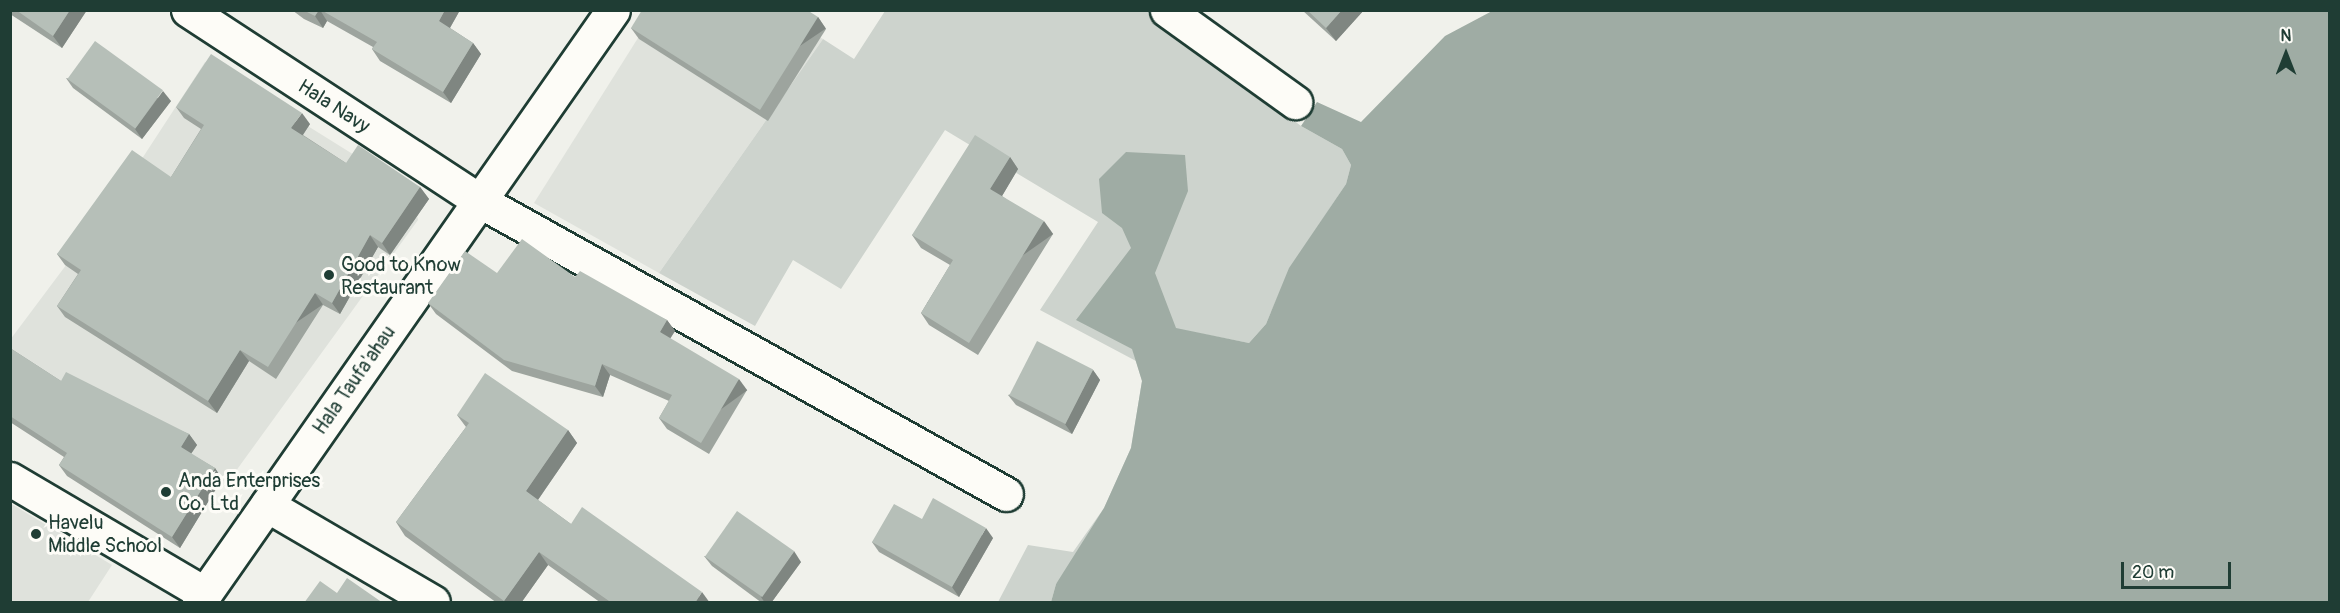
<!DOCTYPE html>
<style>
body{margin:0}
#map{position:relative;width:2340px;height:613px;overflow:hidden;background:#f0f1eb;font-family:Pangolin,sans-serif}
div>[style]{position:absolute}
.built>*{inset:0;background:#dfe2dc}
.green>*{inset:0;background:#cdd3cd}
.water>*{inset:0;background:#9faca4}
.roads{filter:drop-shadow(2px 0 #1f3d34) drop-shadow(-2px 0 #1f3d34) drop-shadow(0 2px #1f3d34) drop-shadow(0 -2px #1f3d34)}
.street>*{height:33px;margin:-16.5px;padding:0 16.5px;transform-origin:16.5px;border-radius:16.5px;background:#fdfcf7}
.secondary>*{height:33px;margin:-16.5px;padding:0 16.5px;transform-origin:16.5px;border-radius:16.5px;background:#fdfcf7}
.primary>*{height:33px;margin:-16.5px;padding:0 16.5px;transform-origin:16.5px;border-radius:16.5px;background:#fdfcf7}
.wall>*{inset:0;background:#9da49e}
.shaded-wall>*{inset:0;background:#7f8681;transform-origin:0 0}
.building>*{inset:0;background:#b6bfb8;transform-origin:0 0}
.dots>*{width:16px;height:16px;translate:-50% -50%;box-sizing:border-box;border:3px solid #fdfcf7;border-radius:50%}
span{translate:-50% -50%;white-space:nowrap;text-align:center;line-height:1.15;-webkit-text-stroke:6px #fdfcf7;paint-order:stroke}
.street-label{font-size:20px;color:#1f3d34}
.poi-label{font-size:20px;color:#1f3d34}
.left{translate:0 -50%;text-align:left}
.frame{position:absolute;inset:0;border:12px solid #1f3d34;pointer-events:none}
.north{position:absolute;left:2256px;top:24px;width:60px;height:60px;-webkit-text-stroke:4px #fdfcf7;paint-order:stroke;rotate:0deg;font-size:16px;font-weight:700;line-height:24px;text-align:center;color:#1f3d34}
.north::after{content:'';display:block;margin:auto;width:21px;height:27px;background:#1f3d34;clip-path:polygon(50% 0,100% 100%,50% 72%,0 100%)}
.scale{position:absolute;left:2121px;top:562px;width:110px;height:27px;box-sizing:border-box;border:3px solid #1f3d34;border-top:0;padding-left:8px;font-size:18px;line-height:21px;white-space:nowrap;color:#1f3d34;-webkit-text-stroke:4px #fdfcf7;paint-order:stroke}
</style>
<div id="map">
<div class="built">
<i style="clip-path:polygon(655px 11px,774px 11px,823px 39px,659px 273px,534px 203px)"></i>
<i style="clip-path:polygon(205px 62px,412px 191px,418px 220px,225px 486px,11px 353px,10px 340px,117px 197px)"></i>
<i style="clip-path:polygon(10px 503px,112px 565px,88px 602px,11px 602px)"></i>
</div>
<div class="green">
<i style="clip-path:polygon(885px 11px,1151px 11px,1301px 126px,1342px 149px,1351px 165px,1346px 184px,1290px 268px,1266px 324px,1249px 343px,1177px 329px,1174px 441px,1056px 584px,1051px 602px,998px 602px,1028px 545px,1073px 552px,1104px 508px,1131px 448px,1142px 381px,1136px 361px,1040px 310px,1098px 222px,945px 130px,841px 289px,793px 260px,755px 326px,659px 273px,823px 39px,854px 59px)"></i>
</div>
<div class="water">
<i style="clip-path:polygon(1494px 10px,2329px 11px,2329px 602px,1051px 602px,1056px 584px,1104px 508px,1131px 448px,1142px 381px,1132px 349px,1076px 320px,1131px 248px,1122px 228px,1102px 213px,1099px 179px,1126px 152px,1185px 155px,1188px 191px,1155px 273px,1176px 328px,1249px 343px,1266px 324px,1289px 268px,1346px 184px,1351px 165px,1342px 149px,1301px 126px,1317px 102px,1361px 122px,1445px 36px)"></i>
</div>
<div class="roads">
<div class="street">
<i style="left:1167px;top:10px;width:158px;rotate:35.7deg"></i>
<i style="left:480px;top:201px;width:602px;rotate:29.12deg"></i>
<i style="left:10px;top:479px;width:226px;rotate:30.5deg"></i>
<i style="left:267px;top:505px;width:192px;rotate:30.3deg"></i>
</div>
<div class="secondary">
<i style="left:188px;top:10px;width:349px;rotate:33.2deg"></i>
</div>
<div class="primary">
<i style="left:199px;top:602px;width:722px;rotate:-55.03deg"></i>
</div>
</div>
<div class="wall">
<i style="clip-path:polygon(10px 10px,87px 10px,62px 48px,10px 14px)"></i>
<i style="clip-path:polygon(292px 10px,460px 10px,450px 28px,473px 43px,481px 54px,451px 103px,380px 61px,372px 49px,373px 47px,327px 21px,323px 28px,304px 19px)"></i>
<i style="clip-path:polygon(1302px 10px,1364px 10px,1336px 41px)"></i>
<i style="clip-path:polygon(818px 17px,826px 29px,768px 121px,639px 39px,631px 28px)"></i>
<i style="clip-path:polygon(66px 78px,171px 101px,142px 139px,73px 88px)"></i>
<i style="clip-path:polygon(176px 107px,310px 124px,303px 135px,346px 163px,420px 187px,429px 199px,390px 255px,378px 247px,340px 314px,323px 305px,276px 379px,249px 361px,217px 413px,65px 317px,57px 306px,78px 274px,65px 265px,57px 254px,171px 177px,201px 129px,184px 118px)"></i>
<i style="clip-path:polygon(1010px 157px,1018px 169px,1002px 196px,1053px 234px,978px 355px,929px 325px,921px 313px,950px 265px,921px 248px,912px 235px)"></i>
<i style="clip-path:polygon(497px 273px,575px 277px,667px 320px,675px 331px,670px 339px,747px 390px,709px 454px,667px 429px,659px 418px,669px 401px,610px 375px,603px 397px,512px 371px,436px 314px,428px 303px)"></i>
<i style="clip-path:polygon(10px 348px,61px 381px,189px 434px,197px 445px,191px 454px,215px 468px,222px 479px,180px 548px,67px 476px,59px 465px,64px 457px,10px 422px)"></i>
<i style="clip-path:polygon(1093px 370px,1100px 380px,1072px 434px,1016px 405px,1008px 395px)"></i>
<i style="clip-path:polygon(457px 415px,568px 430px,577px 443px,538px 500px,571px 524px,710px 603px,601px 603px,548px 565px,521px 603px,497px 603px,405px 536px,396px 522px,466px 427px)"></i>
<i style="clip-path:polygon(922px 519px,993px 538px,959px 597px,879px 552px,872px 542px)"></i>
<i style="clip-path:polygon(704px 556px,801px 562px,771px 603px,762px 603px,712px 566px)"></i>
</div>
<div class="shaded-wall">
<i style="clip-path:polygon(70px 10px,87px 10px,62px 48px,53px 36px)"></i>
<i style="clip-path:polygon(319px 10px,320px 10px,327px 21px,323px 28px,315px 16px)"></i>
<i style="clip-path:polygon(445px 10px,460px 10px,447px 33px,439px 21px)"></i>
<i style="clip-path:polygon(1342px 10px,1364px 10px,1336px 41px,1326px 28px)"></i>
<i style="left:818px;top:17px;width:14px;height:110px;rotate:56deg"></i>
<i style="clip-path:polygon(473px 43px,481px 54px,451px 103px,443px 92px)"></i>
<i style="clip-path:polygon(163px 91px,171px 101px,142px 139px,135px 129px)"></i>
<i style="clip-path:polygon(302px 113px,310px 124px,300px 139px,291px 128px)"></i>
<i style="clip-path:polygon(1010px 157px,1018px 169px,999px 201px,990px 189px)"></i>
<i style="clip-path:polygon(420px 187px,429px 199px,390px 255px,382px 243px)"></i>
<i style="left:1044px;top:221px;width:16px;height:143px;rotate:55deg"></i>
<i style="clip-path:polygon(370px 235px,378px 247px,340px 314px,332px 303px)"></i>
<i style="left:315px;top:293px;width:14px;height:88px;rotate:56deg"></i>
<i style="clip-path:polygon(667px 320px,675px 331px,667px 343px,660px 332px)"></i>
<i style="clip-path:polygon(240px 350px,249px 361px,217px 413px,208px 401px)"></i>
<i style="clip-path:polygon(602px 364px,610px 375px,603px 397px,595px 386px)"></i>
<i style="clip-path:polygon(1093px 370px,1100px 380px,1072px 434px,1065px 424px)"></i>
<i style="left:739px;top:379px;width:14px;height:74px;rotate:54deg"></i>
<i style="clip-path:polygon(568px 430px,577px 443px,535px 504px,526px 491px)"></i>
<i style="clip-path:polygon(189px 434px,197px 445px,188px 458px,181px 447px)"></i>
<i style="clip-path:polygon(215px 468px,222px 479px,180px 548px,172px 537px)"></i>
<i style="clip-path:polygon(986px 528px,993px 538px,959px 597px,952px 587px)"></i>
<i style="clip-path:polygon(794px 551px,801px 562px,771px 603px,765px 603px,761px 597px)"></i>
<i style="clip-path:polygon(539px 552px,548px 565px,521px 603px,505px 603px,504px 601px)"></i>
<i style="clip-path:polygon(702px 592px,710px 603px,695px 603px)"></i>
</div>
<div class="building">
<i style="clip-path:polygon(16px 10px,70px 10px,53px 36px)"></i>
<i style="clip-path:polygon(303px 10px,319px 10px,315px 16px)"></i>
<i style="clip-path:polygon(321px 10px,445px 10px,439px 21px,473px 43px,443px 92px,372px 49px,377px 42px)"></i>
<i style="clip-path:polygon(642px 10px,807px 10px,818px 17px,760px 110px,631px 28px)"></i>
<i style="clip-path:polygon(1307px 10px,1342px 10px,1326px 28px)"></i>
<i style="left:95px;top:41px;width:84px;height:47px;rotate:36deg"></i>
<i style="clip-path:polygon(211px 54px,302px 113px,291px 128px,346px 163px,358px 145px,420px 187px,382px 243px,370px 235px,332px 303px,315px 293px,268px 367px,240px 350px,208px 401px,57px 306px,81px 270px,57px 254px,132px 150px,171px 177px,204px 125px,176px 107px)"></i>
<i style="clip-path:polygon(975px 135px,1010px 157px,990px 189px,1044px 221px,969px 343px,921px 313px,953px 260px,912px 235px)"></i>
<i style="clip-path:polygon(522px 239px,575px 277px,580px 271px,667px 320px,660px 332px,739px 379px,701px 443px,659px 418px,672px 395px,602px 364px,595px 386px,504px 360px,428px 303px,465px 251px,497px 273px)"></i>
<i style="left:1037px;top:341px;width:63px;height:61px;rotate:27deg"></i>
<i style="clip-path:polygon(10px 348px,61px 381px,66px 372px,189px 434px,181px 447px,215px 468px,172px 537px,59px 465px,67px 453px,10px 416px)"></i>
<i style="clip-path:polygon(485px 373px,568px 430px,526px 491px,571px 524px,582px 507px,702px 592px,695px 603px,608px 603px,609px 601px,539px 552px,504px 601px,396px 522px,469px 423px,457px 415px)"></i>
<i style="clip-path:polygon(933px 498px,986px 528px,952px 587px,872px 542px,894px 504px,922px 519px)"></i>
<i style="left:737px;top:511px;width:70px;height:56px;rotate:35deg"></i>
<i style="clip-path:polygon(347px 578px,383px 603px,304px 603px,320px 581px,337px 593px)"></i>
</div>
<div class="dots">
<i style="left:329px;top:275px;background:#1f3d34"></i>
<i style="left:166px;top:492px;background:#1f3d34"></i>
<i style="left:36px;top:534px;background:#1f3d34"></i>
</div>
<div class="street-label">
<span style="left:334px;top:106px;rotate:33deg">Hala Navy</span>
<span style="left:354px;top:380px;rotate:-55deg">Hala Taufa'ahau</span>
</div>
<div class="poi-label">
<span class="left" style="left:341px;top:276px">Good to Know<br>Restaurant</span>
<span class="left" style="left:178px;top:492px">Anda Enterprises<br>Co. Ltd</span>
<span class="left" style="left:48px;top:534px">Havelu<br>Middle School</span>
</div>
<div class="frame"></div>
<div class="north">N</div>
<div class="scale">20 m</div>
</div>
